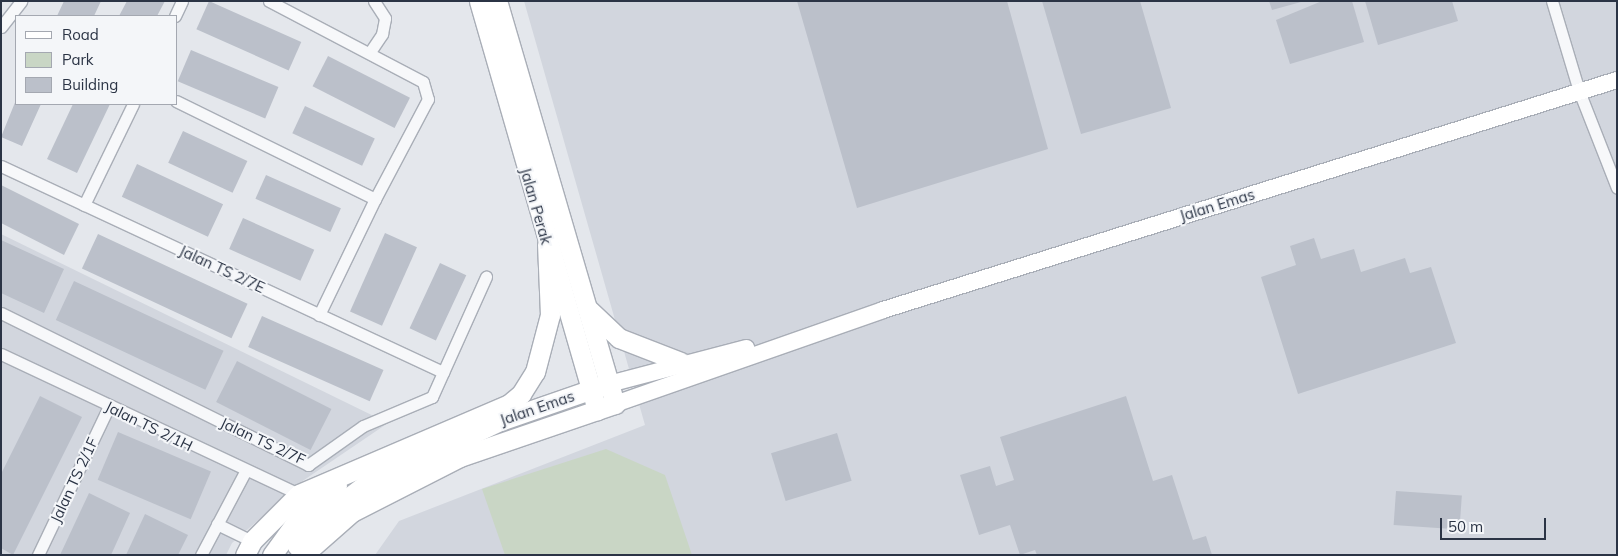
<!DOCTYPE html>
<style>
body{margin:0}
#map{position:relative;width:1618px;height:556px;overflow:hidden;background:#e4e7ec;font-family:Mulish,sans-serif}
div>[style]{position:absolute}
.built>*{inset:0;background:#d2d6de}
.green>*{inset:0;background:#c9d6c5}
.building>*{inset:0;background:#bbc0ca;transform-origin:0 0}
.roads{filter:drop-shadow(1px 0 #a9aeb7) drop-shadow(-1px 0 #a9aeb7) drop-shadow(0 1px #a9aeb7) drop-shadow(0 -1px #a9aeb7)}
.street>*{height:11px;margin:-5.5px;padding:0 5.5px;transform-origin:5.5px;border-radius:5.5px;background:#f7f8fa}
.secondary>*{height:16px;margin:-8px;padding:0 8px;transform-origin:8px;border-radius:8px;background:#fff}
.primary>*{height:19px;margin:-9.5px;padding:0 9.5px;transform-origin:9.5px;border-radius:9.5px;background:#fff}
span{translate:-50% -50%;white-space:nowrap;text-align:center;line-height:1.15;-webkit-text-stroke:4px #f4f6f9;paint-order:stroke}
.street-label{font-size:15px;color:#2b3445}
.frame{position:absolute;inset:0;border:2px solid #2b3445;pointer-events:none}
.legend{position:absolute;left:15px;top:15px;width:162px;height:90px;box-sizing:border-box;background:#f4f6f9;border:1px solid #a4a8b1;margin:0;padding:6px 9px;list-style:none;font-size:15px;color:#2b3445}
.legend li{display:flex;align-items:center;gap:10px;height:25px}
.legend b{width:25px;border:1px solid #a4a8b1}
.scale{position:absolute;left:1440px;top:518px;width:106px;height:22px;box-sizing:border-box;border:2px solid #2b3445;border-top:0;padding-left:6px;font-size:15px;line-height:18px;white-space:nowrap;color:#2b3445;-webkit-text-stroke:4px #f4f6f9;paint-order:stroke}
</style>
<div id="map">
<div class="built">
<i style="clip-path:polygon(524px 1px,1617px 1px,1617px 555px,375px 555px,399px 521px,645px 425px)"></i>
<i style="clip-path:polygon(1px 234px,388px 423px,304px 480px,232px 543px,226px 555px,1px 555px)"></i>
</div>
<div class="green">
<i style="clip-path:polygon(606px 449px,665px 475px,692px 555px,505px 555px,482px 489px)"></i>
</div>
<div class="building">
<i style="clip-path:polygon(64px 1px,101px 1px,94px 16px,57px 16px)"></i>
<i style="clip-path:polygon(127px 1px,165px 1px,157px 16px,119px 16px)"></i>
<i style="left:209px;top:1px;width:101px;height:31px;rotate:24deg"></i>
<i style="clip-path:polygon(797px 1px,1007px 1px,1048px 149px,857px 208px)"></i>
<i style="clip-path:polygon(1042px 1px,1140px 1px,1171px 108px,1081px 134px)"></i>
<i style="clip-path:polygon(1269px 1px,1301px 1px,1301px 2px,1272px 10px)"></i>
<i style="clip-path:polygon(1322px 1px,1352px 1px,1364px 42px,1290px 64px,1276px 20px)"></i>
<i style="clip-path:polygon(1365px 1px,1452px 1px,1458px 21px,1378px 45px)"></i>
<i style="left:191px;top:50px;width:95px;height:34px;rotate:23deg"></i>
<i style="left:328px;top:56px;width:92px;height:34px;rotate:27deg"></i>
<i style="clip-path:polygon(16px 100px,16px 104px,41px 104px,22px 146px,1px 137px)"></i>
<i style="clip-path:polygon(73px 104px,110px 104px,77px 173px,47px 159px)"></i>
<i style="left:305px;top:106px;width:77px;height:30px;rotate:25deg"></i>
<i style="left:183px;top:131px;width:71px;height:35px;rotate:25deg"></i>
<i style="left:137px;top:164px;width:95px;height:36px;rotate:25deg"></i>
<i style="left:266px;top:175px;width:82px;height:26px;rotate:24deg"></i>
<i style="clip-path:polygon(1px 185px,79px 224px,64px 255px,1px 223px)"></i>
<i style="left:243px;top:218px;width:78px;height:34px;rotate:24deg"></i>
<i style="left:385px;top:233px;width:35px;height:86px;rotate:24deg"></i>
<i style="left:98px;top:234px;width:165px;height:38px;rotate:25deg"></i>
<i style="clip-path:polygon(1314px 238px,1321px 259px,1354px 249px,1361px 272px,1405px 258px,1410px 273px,1431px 267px,1456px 343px,1298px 394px,1261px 277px,1296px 265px,1290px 246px)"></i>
<i style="clip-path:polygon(1px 240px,64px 269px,44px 313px,1px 293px)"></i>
<i style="left:440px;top:263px;width:29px;height:72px;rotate:25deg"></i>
<i style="left:74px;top:281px;width:165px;height:43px;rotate:25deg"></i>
<i style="left:262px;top:316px;width:133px;height:34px;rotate:24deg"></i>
<i style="left:237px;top:361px;width:106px;height:46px;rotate:27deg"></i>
<i style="clip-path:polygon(40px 396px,82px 417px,13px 555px,1px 548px,1px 474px)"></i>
<i style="clip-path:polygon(1126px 396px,1153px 481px,1172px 475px,1193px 540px,1206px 536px,1212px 555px,1037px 555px,1035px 550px,1020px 555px,1010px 525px,979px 535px,960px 475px,990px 466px,996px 486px,1014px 480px,1000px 437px)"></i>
<i style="left:118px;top:432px;width:101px;height:52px;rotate:23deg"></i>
<i style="left:837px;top:433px;width:50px;height:69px;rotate:73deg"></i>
<i style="left:1396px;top:491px;width:66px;height:34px;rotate:4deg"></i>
<i style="clip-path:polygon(89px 493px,130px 513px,111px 555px,60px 555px)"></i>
<i style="clip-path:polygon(145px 514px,188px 535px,178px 555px,126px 555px)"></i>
</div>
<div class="roads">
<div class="street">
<i style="left:269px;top:1px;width:174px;rotate:27.7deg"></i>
<i style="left:423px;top:82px;width:18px;rotate:74deg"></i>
<i style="left:428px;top:99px;width:113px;rotate:117.9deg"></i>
<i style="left:1552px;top:1px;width:94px;rotate:73.3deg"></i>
<i style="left:1579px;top:91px;width:104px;rotate:68.6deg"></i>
<i style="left:175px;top:16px;width:17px;rotate:-65deg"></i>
<i style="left:1px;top:27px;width:33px;rotate:-52deg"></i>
<i style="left:370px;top:52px;width:22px;rotate:-56deg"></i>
<i style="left:382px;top:34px;width:16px;rotate:-79deg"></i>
<i style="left:385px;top:18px;width:20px;rotate:-123deg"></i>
<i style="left:176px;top:101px;width:222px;rotate:26.2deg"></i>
<i style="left:375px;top:199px;width:129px;rotate:115.8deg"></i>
<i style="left:1px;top:166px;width:488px;rotate:25deg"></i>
<i style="left:84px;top:205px;width:112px;rotate:-64.1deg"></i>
<i style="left:1px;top:313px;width:343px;rotate:26.3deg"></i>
<i style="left:308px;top:465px;width:67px;rotate:-35.3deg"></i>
<i style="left:363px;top:426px;width:75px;rotate:-22.8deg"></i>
<i style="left:432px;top:397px;width:132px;rotate:-65.8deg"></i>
<i style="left:1px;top:354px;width:329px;rotate:25.2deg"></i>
<i style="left:217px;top:524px;width:39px;rotate:26deg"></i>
<i style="left:38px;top:555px;width:165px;rotate:-64.5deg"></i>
<i style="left:201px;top:555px;width:94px;rotate:-62.1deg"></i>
</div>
<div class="secondary">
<i style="left:609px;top:384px;width:142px;rotate:-14.7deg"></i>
<i style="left:615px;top:404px;width:284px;rotate:-19.3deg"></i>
<i style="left:883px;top:310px;width:769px;rotate:-17.4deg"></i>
</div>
<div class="primary">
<i style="left:479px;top:1px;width:426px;rotate:73.9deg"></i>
<i style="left:587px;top:308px;width:44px;rotate:43.2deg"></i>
<i style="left:619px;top:338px;width:66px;rotate:21.2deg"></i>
<i style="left:297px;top:546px;width:29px;rotate:-52deg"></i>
<i style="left:315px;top:523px;width:64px;rotate:-37.4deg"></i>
<i style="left:366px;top:484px;width:148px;rotate:-25.2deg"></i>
<i style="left:500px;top:421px;width:107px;rotate:-19.1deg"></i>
<i style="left:245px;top:555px;width:16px;rotate:-63deg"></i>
<i style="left:252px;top:541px;width:66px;rotate:-45deg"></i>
<i style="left:299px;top:494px;width:228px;rotate:-23.2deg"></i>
<i style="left:509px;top:404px;width:16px;rotate:-40deg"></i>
<i style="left:521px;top:394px;width:26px;rotate:-58deg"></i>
<i style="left:535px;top:372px;width:59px;rotate:-75.3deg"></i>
<i style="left:550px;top:315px;width:71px;rotate:-92.4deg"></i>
<i style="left:272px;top:555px;width:54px;rotate:-54deg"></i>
<i style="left:304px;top:511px;width:42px;rotate:-38.2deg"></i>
<i style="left:303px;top:555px;width:65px;rotate:-41.3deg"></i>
<i style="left:352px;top:512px;width:121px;rotate:-27deg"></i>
<i style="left:460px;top:457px;width:164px;rotate:-18.9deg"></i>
<i style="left:615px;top:404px;width:420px;rotate:-106.3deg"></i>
</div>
</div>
<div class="street-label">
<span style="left:1217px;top:205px;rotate:-17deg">Jalan Emas</span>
<span style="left:536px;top:206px;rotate:74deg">Jalan Perak</span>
<span style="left:222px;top:269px;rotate:25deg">Jalan TS 2/7E</span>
<span style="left:537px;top:408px;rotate:-19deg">Jalan Emas</span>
<span style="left:149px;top:426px;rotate:26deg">Jalan TS 2/1H</span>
<span style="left:263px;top:441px;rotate:25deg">Jalan TS 2/7F</span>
<span style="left:74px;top:480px;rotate:-65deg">Jalan TS 2/1F</span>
</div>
<div class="frame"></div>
<ul class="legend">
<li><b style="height:6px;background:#fff"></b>Road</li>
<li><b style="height:14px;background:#c9d6c5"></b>Park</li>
<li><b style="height:14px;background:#bbc0ca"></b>Building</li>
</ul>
<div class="scale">50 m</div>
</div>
